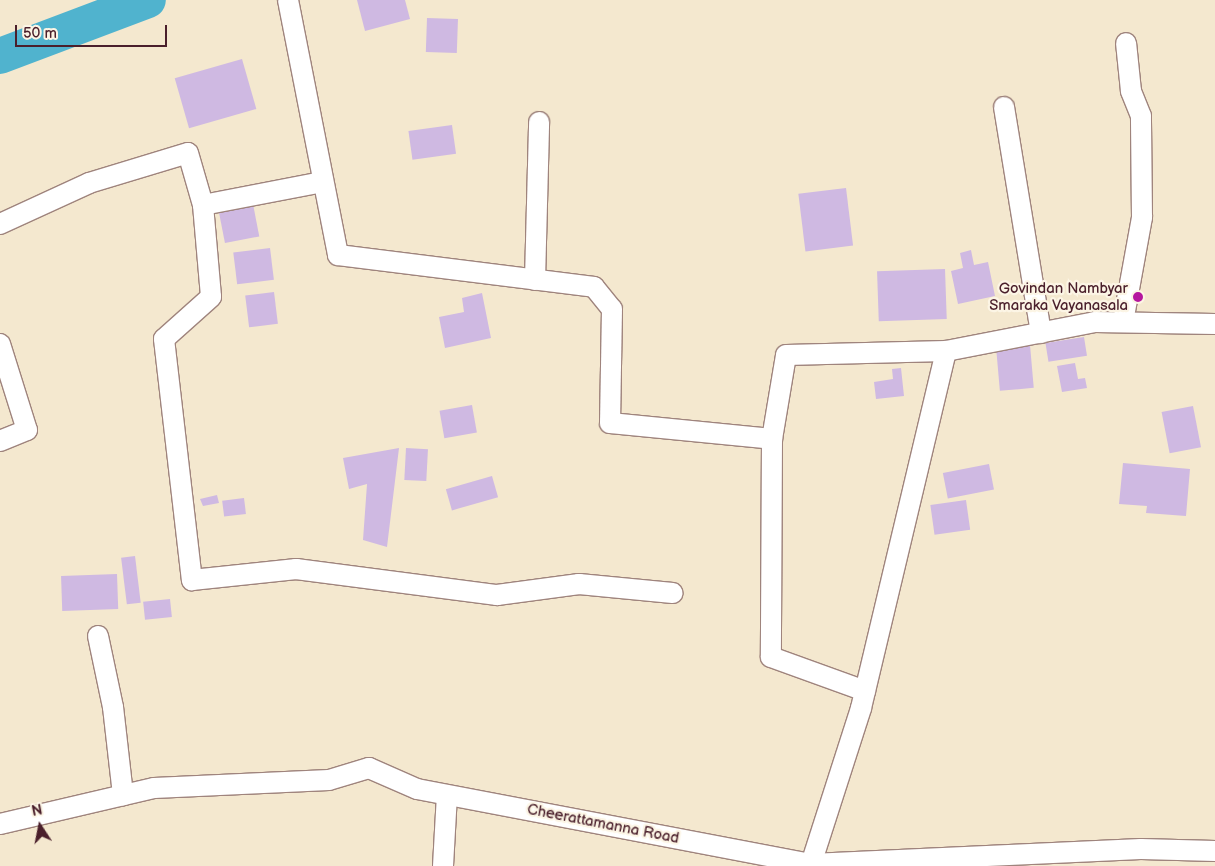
<!DOCTYPE html>
<style>
body{margin:0}
#map{position:relative;width:1215px;height:866px;overflow:hidden;background:#f4e8cf;font-family:"Balsamiq Sans",sans-serif}
div>[style]{position:absolute}
.river>*{height:36px;margin:-18px;padding:0 18px;transform-origin:18px;border-radius:18px;background:#50b3ce}
.building>*{inset:0;background:#cfb9e2;transform-origin:0 0}
.roads{filter:drop-shadow(1px 0 #9f847d) drop-shadow(-1px 0 #9f847d) drop-shadow(0 1px #9f847d) drop-shadow(0 -1px #9f847d)}
.minor>*{height:20px;margin:-10px;padding:0 10px;transform-origin:10px;border-radius:10px;background:#fff}
.dots>*{width:14px;height:14px;translate:-50% -50%;box-sizing:border-box;border:2px solid #fcf5e5;border-radius:50%}
span{translate:-50% -50%;white-space:nowrap;text-align:center;line-height:1.15;-webkit-text-stroke:4.5px #fcf5e5;paint-order:stroke}
.poi-label{font-size:15px;color:#4a1f2b}
.right{translate:-100% -50%;text-align:right}
.street-label{font-size:15px;color:#4a1f2b}
.north{position:absolute;left:15px;top:801px;width:50px;height:50px;-webkit-text-stroke:4px #fcf5e5;paint-order:stroke;rotate:349deg;font-size:14px;font-weight:700;line-height:20px;text-align:center;color:#4a1f2b}
.north::after{content:'';display:block;margin:auto;width:18px;height:22px;background:#4a1f2b;clip-path:polygon(50% 0,100% 100%,50% 72%,0 100%)}
.scale{position:absolute;left:15px;top:25px;width:152px;height:22px;box-sizing:border-box;border:2px solid #4a1f2b;border-top:0;padding-left:6px;font-size:15px;line-height:18px;white-space:nowrap;color:#4a1f2b;-webkit-text-stroke:4px #fcf5e5;paint-order:stroke}
</style>
<div id="map">
<div class="river">
<i style="left:0;top:56px;width:158px;rotate:-20.7deg"></i>
</div>
<div class="building">
<i style="clip-path:polygon(357px 0,405px 0,410px 19px,365px 31px)"></i>
<i style="left:427px;top:18px;width:31px;height:34px;rotate:2deg"></i>
<i style="left:242px;top:59px;width:52px;height:70px;rotate:74deg"></i>
<i style="left:452px;top:125px;width:29px;height:44px;rotate:82deg"></i>
<i style="left:846px;top:188px;width:58px;height:48px;rotate:83deg"></i>
<i style="left:253px;top:204px;width:33px;height:35px;rotate:79deg"></i>
<i style="left:270px;top:248px;width:32px;height:37px;rotate:83deg"></i>
<i style="clip-path:polygon(971px 250px,974px 265px,988px 262px,995px 296px,958px 304px,951px 271px,963px 268px,960px 253px)"></i>
<i style="left:945px;top:269px;width:50px;height:68px;rotate:88deg"></i>
<i style="left:274px;top:292px;width:32px;height:29px;rotate:83deg"></i>
<i style="clip-path:polygon(482px 293px,491px 338px,445px 348px,439px 317px,464px 312px,462px 298px)"></i>
<i style="left:1084px;top:337px;width:19px;height:39px;rotate:81deg"></i>
<i style="left:1030px;top:345px;width:43px;height:34px;rotate:85deg"></i>
<i style="clip-path:polygon(1075px 363px,1078px 379px,1085px 378px,1087px 388px,1062px 392px,1057px 366px)"></i>
<i style="clip-path:polygon(901px 368px,904px 396px,876px 399px,874px 382px,893px 379px,892px 369px)"></i>
<i style="left:472px;top:405px;width:28px;height:33px;rotate:80deg"></i>
<i style="left:1193px;top:406px;width:42px;height:32px;rotate:79deg"></i>
<i style="clip-path:polygon(399px 448px,387px 547px,363px 540px,367px 484px,349px 489px,343px 458px)"></i>
<i style="left:406px;top:448px;width:22px;height:32px;rotate:3deg"></i>
<i style="clip-path:polygon(1123px 463px,1190px 469px,1186px 516px,1146px 513px,1147px 506px,1119px 504px)"></i>
<i style="left:989px;top:464px;width:26px;height:47px;rotate:79deg"></i>
<i style="left:492px;top:476px;width:22px;height:48px;rotate:74deg"></i>
<i style="clip-path:polygon(217px 495px,219px 503px,203px 506px,200px 499px)"></i>
<i style="left:244px;top:498px;width:16px;height:22px;rotate:83deg"></i>
<i style="left:966px;top:500px;width:30px;height:36px;rotate:82deg"></i>
<i style="left:135px;top:556px;width:47px;height:14px;rotate:83deg"></i>
<i style="left:117px;top:574px;width:35px;height:56px;rotate:88deg"></i>
<i style="left:170px;top:599px;width:18px;height:27px;rotate:84deg"></i>
</div>
<div class="roads">
<div class="minor">
<i style="left:288px;top:0;width:260px;rotate:78.9deg"></i>
<i style="left:338px;top:255px;width:258px;rotate:7.1deg"></i>
<i style="left:594px;top:287px;width:28px;rotate:51deg"></i>
<i style="left:612px;top:309px;width:114px;rotate:91deg"></i>
<i style="left:610px;top:423px;width:163px;rotate:5.6deg"></i>
<i style="left:772px;top:439px;width:85px;rotate:-80.5deg"></i>
<i style="left:786px;top:355px;width:160px;rotate:-1.4deg"></i>
<i style="left:1004px;top:107px;width:229px;rotate:80.7deg"></i>
<i style="left:203px;top:205px;width:92px;rotate:85deg"></i>
<i style="left:211px;top:297px;width:63px;rotate:138.2deg"></i>
<i style="left:164px;top:339px;width:243px;rotate:83.4deg"></i>
<i style="left:192px;top:580px;width:105px;rotate:-6deg"></i>
<i style="left:296px;top:569px;width:203px;rotate:7.4deg"></i>
<i style="left:497px;top:595px;width:83px;rotate:-7.6deg"></i>
<i style="left:579px;top:584px;width:94px;rotate:5.5deg"></i>
<i style="left:0;top:224px;width:98px;rotate:-24.7deg"></i>
<i style="left:89px;top:183px;width:103px;rotate:-16.9deg"></i>
<i style="left:188px;top:153px;width:54px;rotate:73.9deg"></i>
<i style="left:203px;top:205px;width:121px;rotate:-10.9deg"></i>
<i style="left:535px;top:280px;width:158px;rotate:-88.5deg"></i>
<i style="left:1123px;top:322px;width:107px;rotate:-79.7deg"></i>
<i style="left:1142px;top:217px;width:101px;rotate:-90.6deg"></i>
<i style="left:1141px;top:116px;width:27px;rotate:-112deg"></i>
<i style="left:1131px;top:91px;width:48px;rotate:-95.9deg"></i>
<i style="left:0;top:344px;width:90px;rotate:72.6deg"></i>
<i style="left:27px;top:430px;width:29px;rotate:158deg"></i>
<i style="left:772px;top:439px;width:218px;rotate:90.3deg"></i>
<i style="left:771px;top:657px;width:100px;rotate:19.9deg"></i>
<i style="left:98px;top:636px;width:73px;rotate:78.1deg"></i>
<i style="left:113px;top:707px;width:89px;rotate:83.5deg"></i>
<i style="left:0;top:824px;width:158px;rotate:-13.2deg"></i>
<i style="left:154px;top:788px;width:175px;rotate:-2.6deg"></i>
<i style="left:329px;top:780px;width:42px;rotate:-16.7deg"></i>
<i style="left:369px;top:768px;width:52px;rotate:23.6deg"></i>
<i style="left:417px;top:789px;width:401px;rotate:10.8deg"></i>
<i style="left:811px;top:864px;width:330px;rotate:-2.6deg"></i>
<i style="left:1141px;top:849px;width:74px;rotate:1.5deg"></i>
<i style="left:811px;top:864px;width:164px;rotate:-72.2deg"></i>
<i style="left:861px;top:708px;width:367px;rotate:-76.6deg"></i>
<i style="left:946px;top:351px;width:152px;rotate:-11deg"></i>
<i style="left:1095px;top:322px;width:120px;rotate:1deg"></i>
<i style="left:443px;top:866px;width:71px;rotate:-86.8deg"></i>
</div>
</div>
<div class="dots">
<i style="left:1138px;top:297px;background:#b5179e"></i>
</div>
<div class="poi-label">
<span class="right" style="left:1128px;top:297px">Govindan Nambyar<br>Smaraka Vayanasala</span>
</div>
<div class="street-label">
<span style="left:603px;top:824px;rotate:11deg">Cheerattamanna Road</span>
</div>
<div class="north">N</div>
<div class="scale">50 m</div>
</div>
